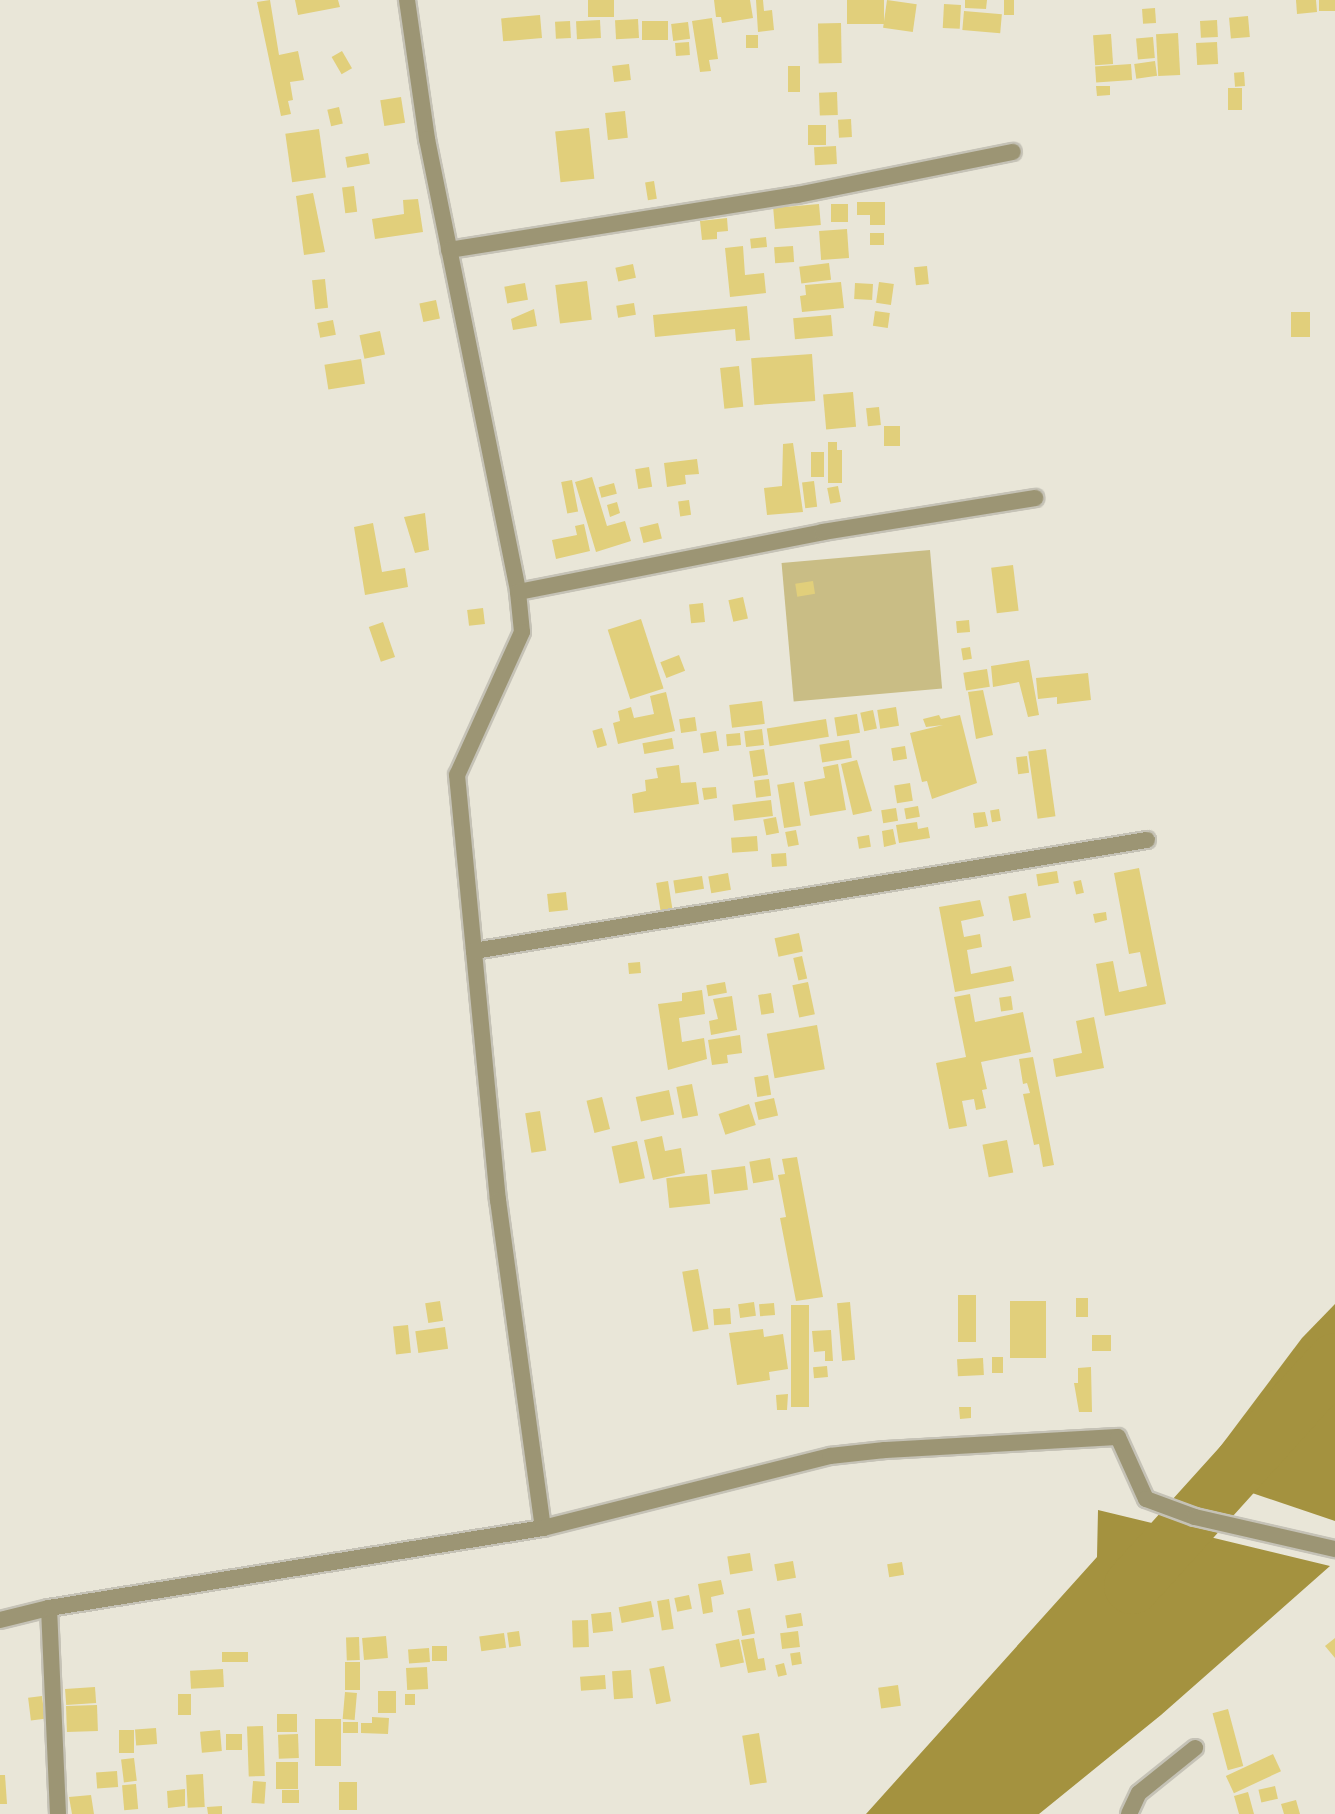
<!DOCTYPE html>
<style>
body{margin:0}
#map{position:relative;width:1335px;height:1814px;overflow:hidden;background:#e9e6d8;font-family:"Nunito Sans",sans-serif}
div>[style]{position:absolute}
.green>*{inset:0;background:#c9bd85;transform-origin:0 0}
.water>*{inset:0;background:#a4923f}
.river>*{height:56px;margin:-28px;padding:0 28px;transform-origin:28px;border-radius:28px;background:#a4923f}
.building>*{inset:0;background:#e1cf7b;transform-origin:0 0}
.roads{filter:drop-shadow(2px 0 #c5c2b6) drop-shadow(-2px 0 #c5c2b6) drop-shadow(0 2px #c5c2b6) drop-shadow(0 -2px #c5c2b6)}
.minor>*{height:16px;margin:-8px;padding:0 8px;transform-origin:8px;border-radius:8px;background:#9c9574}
span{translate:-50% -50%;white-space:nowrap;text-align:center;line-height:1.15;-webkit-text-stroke:6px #e9e6d8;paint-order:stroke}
</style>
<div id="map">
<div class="green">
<i style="left:930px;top:550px;width:139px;height:149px;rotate:85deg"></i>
</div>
<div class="water">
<i style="clip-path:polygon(1335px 1304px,1335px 1521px,1199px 1475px,1302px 1338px)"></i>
<i style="clip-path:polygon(1098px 1510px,1330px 1566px,1161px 1715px,1039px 1814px,866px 1814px,1097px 1557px)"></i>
</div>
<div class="river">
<i style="left:1132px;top:1586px;width:303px;rotate:-47.9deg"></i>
</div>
<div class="building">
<i style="clip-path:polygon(270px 0,279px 55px,298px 51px,304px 80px,290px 82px,293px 100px,288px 101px,291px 114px,281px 116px,257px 2px)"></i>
<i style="clip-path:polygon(295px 0,338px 0,340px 7px,298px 15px)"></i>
<i style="left:588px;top:0;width:26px;height:17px"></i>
<i style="clip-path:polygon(714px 0,750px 0,753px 18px,722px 23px,721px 17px,716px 17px)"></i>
<i style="clip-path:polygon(756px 0,763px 0,764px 11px,772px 10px,774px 30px,758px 32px)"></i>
<i style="left:847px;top:0;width:37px;height:24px"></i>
<i style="left:887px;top:0;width:30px;height:28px;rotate:8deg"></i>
<i style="clip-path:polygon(965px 0,987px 0,986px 9px,965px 8px)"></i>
<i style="left:1004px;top:0;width:10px;height:15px"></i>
<i style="clip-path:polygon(1296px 0,1316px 0,1317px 12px,1297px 14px)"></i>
<i style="left:1319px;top:0;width:16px;height:11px"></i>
<i style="left:944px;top:4px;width:17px;height:24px;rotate:3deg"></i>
<i style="left:1155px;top:8px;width:15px;height:13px;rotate:86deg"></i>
<i style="left:964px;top:11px;width:38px;height:19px;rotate:5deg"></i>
<i style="left:540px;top:15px;width:23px;height:39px;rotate:85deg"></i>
<i style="left:1248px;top:16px;width:21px;height:19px;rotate:85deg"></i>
<i style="clip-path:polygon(712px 18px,718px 59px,709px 60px,711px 71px,700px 72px,692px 21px)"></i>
<i style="left:638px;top:19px;width:19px;height:23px;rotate:87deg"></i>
<i style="left:600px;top:20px;width:18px;height:24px;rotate:87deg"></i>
<i style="left:1217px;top:20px;width:17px;height:17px;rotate:87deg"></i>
<i style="left:570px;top:21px;width:17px;height:15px;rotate:87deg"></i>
<i style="left:642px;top:21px;width:26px;height:19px"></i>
<i style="left:688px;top:22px;width:17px;height:17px;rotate:83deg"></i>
<i style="left:841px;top:23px;width:40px;height:23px;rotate:89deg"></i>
<i style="left:1178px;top:33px;width:42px;height:22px;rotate:87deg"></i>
<i style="left:1111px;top:34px;width:30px;height:18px;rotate:86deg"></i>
<i style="left:746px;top:35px;width:12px;height:13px"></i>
<i style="left:1153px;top:37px;width:21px;height:17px;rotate:85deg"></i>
<i style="left:689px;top:42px;width:13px;height:14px;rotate:86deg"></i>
<i style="left:1217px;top:42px;width:22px;height:21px;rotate:87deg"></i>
<i style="left:342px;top:51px;width:20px;height:12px;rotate:60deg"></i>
<i style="left:1155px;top:61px;width:15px;height:21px;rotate:82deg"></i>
<i style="left:629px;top:64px;width:16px;height:17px;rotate:83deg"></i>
<i style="left:1131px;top:64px;width:16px;height:36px;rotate:86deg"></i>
<i style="left:788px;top:66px;width:12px;height:26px"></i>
<i style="left:1244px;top:72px;width:14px;height:10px;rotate:86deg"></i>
<i style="clip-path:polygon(1096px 86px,1110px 86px,1110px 95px,1097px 96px)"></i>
<i style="left:1228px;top:88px;width:14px;height:22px"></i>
<i style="left:837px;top:92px;width:23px;height:18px;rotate:88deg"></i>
<i style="left:401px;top:97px;width:26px;height:21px;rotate:81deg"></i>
<i style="left:339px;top:107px;width:17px;height:12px;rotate:77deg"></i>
<i style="left:625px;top:111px;width:27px;height:20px;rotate:84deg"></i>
<i style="left:851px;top:119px;width:18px;height:13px;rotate:87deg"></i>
<i style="left:808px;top:125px;width:18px;height:20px"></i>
<i style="left:589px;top:128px;width:51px;height:34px;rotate:84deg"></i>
<i style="left:319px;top:129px;width:49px;height:34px;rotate:82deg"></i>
<i style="left:836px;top:146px;width:18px;height:22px;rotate:87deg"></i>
<i style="left:368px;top:153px;width:11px;height:23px;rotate:80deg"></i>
<i style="left:654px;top:181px;width:18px;height:9px;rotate:81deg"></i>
<i style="left:354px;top:186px;width:26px;height:12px;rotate:83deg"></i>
<i style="clip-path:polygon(313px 193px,325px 252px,304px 255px,296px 196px)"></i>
<i style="clip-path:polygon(418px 199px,423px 232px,375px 239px,372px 219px,404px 214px,403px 200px)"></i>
<i style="clip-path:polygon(857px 202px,885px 202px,885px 225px,870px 225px,870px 215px,857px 215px)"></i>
<i style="left:819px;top:204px;width:21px;height:46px;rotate:85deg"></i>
<i style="left:848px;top:204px;width:18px;height:17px;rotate:90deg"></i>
<i style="clip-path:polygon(727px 218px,728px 231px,717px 232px,717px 239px,702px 240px,700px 221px)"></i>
<i style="left:847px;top:229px;width:29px;height:28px;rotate:86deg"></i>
<i style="left:870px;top:233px;width:14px;height:12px"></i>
<i style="left:766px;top:237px;width:10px;height:16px;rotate:84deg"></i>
<i style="clip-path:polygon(743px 246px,745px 275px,764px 273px,766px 293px,730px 297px,725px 248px)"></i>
<i style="left:793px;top:246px;width:16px;height:19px;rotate:86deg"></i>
<i style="left:829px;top:263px;width:17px;height:30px;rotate:83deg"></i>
<i style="left:633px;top:264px;width:14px;height:18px;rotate:78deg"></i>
<i style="left:927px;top:266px;width:18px;height:13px;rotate:84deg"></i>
<i style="left:325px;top:279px;width:29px;height:13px;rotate:84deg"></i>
<i style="left:587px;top:281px;width:39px;height:32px;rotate:83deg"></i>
<i style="clip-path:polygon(841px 282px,844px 308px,802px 312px,800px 296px,806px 295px,805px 285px)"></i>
<i style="left:879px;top:282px;width:15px;height:21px;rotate:8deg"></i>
<i style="left:525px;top:283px;width:17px;height:21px;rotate:80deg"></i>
<i style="left:855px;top:283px;width:18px;height:16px;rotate:3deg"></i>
<i style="left:436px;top:300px;width:19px;height:17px;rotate:78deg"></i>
<i style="left:634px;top:303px;width:12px;height:18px;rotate:81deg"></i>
<i style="clip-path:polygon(747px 306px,750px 340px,736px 341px,735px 329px,655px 337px,653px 315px)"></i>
<i style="clip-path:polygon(534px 309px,537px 326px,513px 330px,511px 319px)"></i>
<i style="left:875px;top:311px;width:15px;height:15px;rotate:8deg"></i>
<i style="left:1291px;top:312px;width:19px;height:25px"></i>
<i style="left:831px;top:315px;width:21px;height:38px;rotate:85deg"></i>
<i style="left:333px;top:320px;width:15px;height:16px;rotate:79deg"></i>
<i style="left:380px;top:331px;width:24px;height:21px;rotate:78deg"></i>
<i style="left:812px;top:354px;width:47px;height:61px;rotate:86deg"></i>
<i style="left:361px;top:359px;width:25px;height:37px;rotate:81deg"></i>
<i style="left:739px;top:366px;width:41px;height:19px;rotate:84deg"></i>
<i style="left:853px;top:392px;width:35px;height:30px;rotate:85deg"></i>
<i style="left:879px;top:407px;width:18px;height:13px;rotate:84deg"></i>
<i style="left:900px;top:426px;width:20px;height:16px;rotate:90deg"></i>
<i style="clip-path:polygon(828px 442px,837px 442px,837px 450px,842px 450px,842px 483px,828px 483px)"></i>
<i style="clip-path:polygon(793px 443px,803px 512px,767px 515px,764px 488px,782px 486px,783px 444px)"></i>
<i style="left:811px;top:452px;width:13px;height:25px"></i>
<i style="clip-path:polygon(697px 459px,699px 474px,685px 475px,686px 484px,667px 487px,664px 463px)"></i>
<i style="left:649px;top:467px;width:20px;height:14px;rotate:81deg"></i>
<i style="clip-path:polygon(592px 477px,607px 526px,625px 521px,631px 541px,596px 552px,575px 482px)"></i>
<i style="left:572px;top:480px;width:32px;height:11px;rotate:79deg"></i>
<i style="left:814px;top:481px;width:26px;height:12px;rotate:83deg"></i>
<i style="left:614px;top:483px;width:11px;height:16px;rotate:75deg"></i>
<i style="left:838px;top:486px;width:16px;height:11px;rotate:79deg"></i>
<i style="left:689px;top:500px;width:15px;height:11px;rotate:82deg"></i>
<i style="clip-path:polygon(617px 502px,620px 513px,610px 517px,607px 505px)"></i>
<i style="clip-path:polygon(425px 513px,429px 550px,415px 553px,404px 517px)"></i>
<i style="clip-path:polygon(373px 523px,382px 572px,405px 568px,408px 587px,365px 595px,354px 527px)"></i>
<i style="left:658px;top:523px;width:16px;height:19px;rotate:76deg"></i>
<i style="clip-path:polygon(584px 524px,590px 551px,556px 559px,552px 540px,577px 535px,575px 526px)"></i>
<i style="left:1013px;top:565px;width:46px;height:22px;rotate:83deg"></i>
<i style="left:813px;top:581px;width:13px;height:18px;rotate:81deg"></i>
<i style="left:743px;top:597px;width:22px;height:15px;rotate:77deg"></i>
<i style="left:703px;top:603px;width:19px;height:14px;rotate:84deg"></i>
<i style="left:483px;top:608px;width:16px;height:16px;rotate:83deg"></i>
<i style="left:641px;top:619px;width:73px;height:35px;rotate:72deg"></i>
<i style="left:969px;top:620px;width:12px;height:13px;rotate:85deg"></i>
<i style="left:383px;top:622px;width:37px;height:15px;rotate:71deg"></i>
<i style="left:970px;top:647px;width:12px;height:9px;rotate:81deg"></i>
<i style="left:679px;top:655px;width:17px;height:20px;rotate:69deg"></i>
<i style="clip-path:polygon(1029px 660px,1039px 715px,1028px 717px,1019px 682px,993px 687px,991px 666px)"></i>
<i style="left:987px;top:669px;width:18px;height:24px;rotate:81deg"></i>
<i style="clip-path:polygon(1088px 673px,1091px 700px,1057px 704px,1057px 697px,1038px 699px,1036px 678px)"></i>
<i style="clip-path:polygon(983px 690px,993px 735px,976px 739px,968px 692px)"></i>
<i style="clip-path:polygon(666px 692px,675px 731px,618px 744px,613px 723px,620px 721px,618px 711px,631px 707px,634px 718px,654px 714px,650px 696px)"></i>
<i style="left:762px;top:701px;width:23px;height:33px;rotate:83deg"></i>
<i style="left:896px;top:707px;width:19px;height:19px;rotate:81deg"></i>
<i style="left:873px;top:710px;width:19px;height:13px;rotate:78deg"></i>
<i style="left:857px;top:714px;width:19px;height:23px;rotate:81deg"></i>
<i style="clip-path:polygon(939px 715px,941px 719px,960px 715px,977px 783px,932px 799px,927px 781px,922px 782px,910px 733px,943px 725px,926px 727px,923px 719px)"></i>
<i style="left:695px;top:717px;width:14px;height:16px;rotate:82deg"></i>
<i style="left:826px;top:719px;width:18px;height:60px;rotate:81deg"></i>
<i style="left:602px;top:728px;width:18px;height:10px;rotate:74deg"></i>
<i style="left:762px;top:729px;width:16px;height:18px;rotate:83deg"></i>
<i style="left:716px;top:731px;width:20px;height:16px;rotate:81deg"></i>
<i style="left:740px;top:733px;width:12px;height:14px;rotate:85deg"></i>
<i style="left:672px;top:738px;width:11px;height:30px;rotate:80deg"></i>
<i style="left:849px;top:740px;width:18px;height:30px;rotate:81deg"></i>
<i style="left:905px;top:746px;width:13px;height:14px;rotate:81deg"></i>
<i style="left:764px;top:749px;width:26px;height:15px;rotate:81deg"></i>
<i style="left:1046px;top:749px;width:68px;height:18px;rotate:82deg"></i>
<i style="left:1027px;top:756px;width:17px;height:11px;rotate:83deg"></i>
<i style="clip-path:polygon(857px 760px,872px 811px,853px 815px,841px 764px)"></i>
<i style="clip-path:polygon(838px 764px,846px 810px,810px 816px,804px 782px,825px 778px,823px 767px)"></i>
<i style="clip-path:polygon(679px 765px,681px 783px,696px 782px,699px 804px,634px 813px,632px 794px,646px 791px,645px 780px,658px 778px,656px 768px)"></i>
<i style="left:769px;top:779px;width:17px;height:15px;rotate:83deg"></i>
<i style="left:794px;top:782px;width:44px;height:17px;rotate:81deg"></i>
<i style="left:910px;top:783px;width:18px;height:16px;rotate:81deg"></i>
<i style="clip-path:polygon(716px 787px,717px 798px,704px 800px,702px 788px)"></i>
<i style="left:771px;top:800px;width:16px;height:39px;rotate:83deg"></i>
<i style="left:918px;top:806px;width:11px;height:14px;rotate:80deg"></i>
<i style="left:896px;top:808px;width:13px;height:15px;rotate:81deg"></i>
<i style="left:999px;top:809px;width:12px;height:9px;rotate:81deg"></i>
<i style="clip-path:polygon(985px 812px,988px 826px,975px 828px,973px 813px)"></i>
<i style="left:776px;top:817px;width:16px;height:13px;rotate:79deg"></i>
<i style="clip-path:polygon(917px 822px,918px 829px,928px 827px,930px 838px,899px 843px,896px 825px)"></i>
<i style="clip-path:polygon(893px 829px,896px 844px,884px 847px,882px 831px)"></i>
<i style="left:796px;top:830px;width:15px;height:11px;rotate:79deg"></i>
<i style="left:869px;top:835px;width:12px;height:12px;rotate:81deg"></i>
<i style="left:757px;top:836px;width:15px;height:26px;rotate:86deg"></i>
<i style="left:786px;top:853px;width:13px;height:15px;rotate:86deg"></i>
<i style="clip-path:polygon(1139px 868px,1166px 1004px,1105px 1016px,1096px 964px,1113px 961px,1119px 992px,1147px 986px,1140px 952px,1129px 954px,1114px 873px)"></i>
<i style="left:1057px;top:871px;width:12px;height:21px;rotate:81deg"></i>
<i style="left:728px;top:873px;width:17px;height:20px;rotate:80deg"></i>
<i style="left:702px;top:876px;width:13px;height:29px;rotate:81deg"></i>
<i style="left:1081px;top:880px;width:13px;height:8px;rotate:77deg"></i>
<i style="left:668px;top:881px;width:30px;height:12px;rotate:81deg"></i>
<i style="left:566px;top:892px;width:18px;height:19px;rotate:84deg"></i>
<i style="left:1026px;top:893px;width:25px;height:18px;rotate:79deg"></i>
<i style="clip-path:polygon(980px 900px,984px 916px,961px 921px,964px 937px,980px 934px,982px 947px,967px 950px,971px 974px,1011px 966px,1014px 981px,955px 992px,939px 907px)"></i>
<i style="clip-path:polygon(1106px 912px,1107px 920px,1095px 923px,1093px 914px)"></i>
<i style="left:799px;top:933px;width:19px;height:25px;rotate:78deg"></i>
<i style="left:802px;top:956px;width:23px;height:9px;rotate:77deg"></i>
<i style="left:640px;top:962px;width:11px;height:12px;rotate:85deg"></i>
<i style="left:725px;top:982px;width:11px;height:19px;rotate:80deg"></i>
<i style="left:808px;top:982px;width:33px;height:16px;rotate:78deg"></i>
<i style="clip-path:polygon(702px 990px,705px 1014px,679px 1018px,682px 1042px,704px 1038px,707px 1059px,668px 1070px,658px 1004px,682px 1001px,682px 993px)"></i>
<i style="left:771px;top:993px;width:20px;height:13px;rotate:81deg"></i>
<i style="clip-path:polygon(970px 994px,975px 1022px,1023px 1012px,1031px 1052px,981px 1062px,987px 1089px,982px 1090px,986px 1108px,976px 1110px,974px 1099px,962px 1101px,967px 1126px,949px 1129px,936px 1063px,966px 1057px,954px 997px)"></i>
<i style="clip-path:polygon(732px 996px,737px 1030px,711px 1035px,709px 1021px,718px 1019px,713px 999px)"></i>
<i style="left:1011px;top:996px;width:14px;height:12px;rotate:82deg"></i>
<i style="clip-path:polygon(1094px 1017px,1104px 1068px,1056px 1077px,1053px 1059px,1082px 1053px,1076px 1021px)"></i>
<i style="left:817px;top:1025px;width:45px;height:51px;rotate:80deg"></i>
<i style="clip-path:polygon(740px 1035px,742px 1053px,727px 1055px,728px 1063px,712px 1065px,708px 1040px)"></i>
<i style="clip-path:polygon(1033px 1057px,1054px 1165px,1043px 1167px,1039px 1144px,1034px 1145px,1023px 1094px,1030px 1093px,1027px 1083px,1023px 1084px,1019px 1059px)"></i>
<i style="left:768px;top:1075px;width:20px;height:14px;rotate:81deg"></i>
<i style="left:692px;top:1084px;width:32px;height:16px;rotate:79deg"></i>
<i style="left:669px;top:1090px;width:25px;height:34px;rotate:78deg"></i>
<i style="left:602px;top:1097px;width:33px;height:16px;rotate:76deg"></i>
<i style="left:774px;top:1098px;width:18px;height:20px;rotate:77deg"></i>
<i style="left:749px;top:1104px;width:22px;height:32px;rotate:72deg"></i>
<i style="left:540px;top:1111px;width:40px;height:15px;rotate:81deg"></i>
<i style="clip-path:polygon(662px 1136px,665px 1151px,681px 1148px,685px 1173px,653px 1180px,644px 1140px)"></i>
<i style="left:1007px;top:1140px;width:33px;height:25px;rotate:79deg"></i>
<i style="left:637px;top:1141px;width:38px;height:26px;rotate:78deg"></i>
<i style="clip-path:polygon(797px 1157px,823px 1297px,796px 1301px,780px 1218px,786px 1217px,778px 1175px,785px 1174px,782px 1159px)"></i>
<i style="left:770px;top:1158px;width:22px;height:21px;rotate:80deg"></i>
<i style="left:745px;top:1166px;width:24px;height:34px;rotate:83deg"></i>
<i style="left:707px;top:1174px;width:30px;height:41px;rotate:84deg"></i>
<i style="left:698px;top:1269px;width:61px;height:16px;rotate:80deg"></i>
<i style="left:958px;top:1295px;width:18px;height:47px"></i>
<i style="left:1076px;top:1298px;width:12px;height:19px"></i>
<i style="left:440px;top:1301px;width:20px;height:15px;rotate:81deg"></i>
<i style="left:1010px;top:1301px;width:36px;height:57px"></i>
<i style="left:754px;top:1302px;width:14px;height:16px;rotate:82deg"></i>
<i style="left:850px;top:1302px;width:58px;height:13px;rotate:85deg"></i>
<i style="left:774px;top:1303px;width:12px;height:15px;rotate:85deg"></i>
<i style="left:791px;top:1305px;width:18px;height:102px"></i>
<i style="left:730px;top:1308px;width:16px;height:17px;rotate:86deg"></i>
<i style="left:408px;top:1325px;width:28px;height:15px;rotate:84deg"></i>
<i style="left:445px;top:1327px;width:22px;height:30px;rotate:82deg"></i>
<i style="clip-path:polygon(763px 1329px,764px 1337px,783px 1334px,788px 1369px,769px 1372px,770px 1380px,737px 1385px,729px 1333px)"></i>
<i style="clip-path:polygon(831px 1330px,833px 1361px,825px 1361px,825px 1351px,814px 1352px,812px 1331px)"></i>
<i style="left:1092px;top:1335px;width:19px;height:16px"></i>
<i style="left:992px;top:1357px;width:11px;height:16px"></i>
<i style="left:983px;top:1358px;width:17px;height:26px;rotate:87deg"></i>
<i style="left:827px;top:1366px;width:11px;height:14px;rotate:85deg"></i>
<i style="clip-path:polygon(1091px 1367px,1092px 1412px,1079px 1412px,1074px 1383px,1078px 1383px,1078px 1368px)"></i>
<i style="clip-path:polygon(788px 1394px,787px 1410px,777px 1410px,776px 1395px)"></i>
<i style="clip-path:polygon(959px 1407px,971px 1407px,971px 1418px,960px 1419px)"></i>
<i style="left:750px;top:1553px;width:18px;height:23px;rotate:81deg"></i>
<i style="left:793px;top:1561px;width:17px;height:19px;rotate:80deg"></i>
<i style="left:902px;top:1562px;width:13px;height:15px;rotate:81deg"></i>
<i style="clip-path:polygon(721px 1580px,724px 1594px,711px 1597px,713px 1612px,703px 1614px,698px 1584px)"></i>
<i style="left:689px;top:1595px;width:14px;height:15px;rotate:78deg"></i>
<i style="left:669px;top:1599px;width:30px;height:12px;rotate:81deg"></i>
<i style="left:651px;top:1601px;width:16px;height:33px;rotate:79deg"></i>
<i style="left:750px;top:1608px;width:26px;height:13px;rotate:79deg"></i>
<i style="left:611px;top:1612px;width:19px;height:20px;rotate:84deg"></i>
<i style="left:801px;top:1613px;width:13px;height:16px;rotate:81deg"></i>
<i style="left:588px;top:1620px;width:27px;height:16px;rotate:88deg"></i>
<i style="left:519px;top:1631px;width:15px;height:12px;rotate:82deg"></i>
<i style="left:798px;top:1631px;width:16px;height:18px;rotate:83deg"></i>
<i style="left:504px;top:1633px;width:15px;height:25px;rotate:82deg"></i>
<i style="left:386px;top:1636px;width:22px;height:24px;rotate:85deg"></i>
<i style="left:359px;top:1637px;width:23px;height:13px;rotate:88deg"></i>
<i style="clip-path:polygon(754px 1638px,758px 1659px,764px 1658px,766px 1670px,748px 1673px,741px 1640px)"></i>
<i style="clip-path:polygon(1335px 1638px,1335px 1658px,1325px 1646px)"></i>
<i style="left:739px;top:1639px;width:24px;height:24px;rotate:78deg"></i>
<i style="left:432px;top:1646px;width:15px;height:15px"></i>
<i style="left:429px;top:1648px;width:14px;height:21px;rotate:86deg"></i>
<i style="left:248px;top:1652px;width:10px;height:26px;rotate:90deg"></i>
<i style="left:800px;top:1652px;width:12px;height:10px;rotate:81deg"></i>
<i style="left:345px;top:1662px;width:15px;height:28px"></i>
<i style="left:784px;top:1663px;width:12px;height:9px;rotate:76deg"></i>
<i style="left:664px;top:1666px;width:36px;height:15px;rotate:79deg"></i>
<i style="left:427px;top:1667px;width:22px;height:21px;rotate:87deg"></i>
<i style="left:223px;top:1669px;width:18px;height:33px;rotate:87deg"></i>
<i style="left:631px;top:1670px;width:28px;height:19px;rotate:86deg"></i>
<i style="left:605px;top:1675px;width:14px;height:25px;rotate:86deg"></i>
<i style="left:898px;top:1685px;width:21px;height:20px;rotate:82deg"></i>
<i style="left:95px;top:1687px;width:16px;height:30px;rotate:86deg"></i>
<i style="left:378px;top:1691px;width:18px;height:22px"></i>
<i style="left:345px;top:1692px;width:12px;height:27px;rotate:5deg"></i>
<i style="left:191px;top:1694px;width:21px;height:13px;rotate:90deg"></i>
<i style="left:405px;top:1694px;width:10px;height:11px"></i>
<i style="left:42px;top:1696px;width:23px;height:14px;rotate:83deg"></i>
<i style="left:97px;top:1705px;width:26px;height:31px;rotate:88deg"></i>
<i style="left:1228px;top:1709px;width:59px;height:16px;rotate:75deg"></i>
<i style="left:277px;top:1714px;width:20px;height:18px"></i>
<i style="clip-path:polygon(372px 1717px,389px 1718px,388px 1734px,361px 1733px,361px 1723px,372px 1723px)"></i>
<i style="left:315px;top:1719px;width:26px;height:47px"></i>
<i style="left:343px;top:1722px;width:15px;height:11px"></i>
<i style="left:263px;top:1726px;width:50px;height:16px;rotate:88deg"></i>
<i style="left:156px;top:1728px;width:16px;height:21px;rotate:86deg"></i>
<i style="left:134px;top:1730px;width:23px;height:15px;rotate:90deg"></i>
<i style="left:220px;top:1730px;width:21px;height:20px;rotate:85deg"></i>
<i style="left:759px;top:1733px;width:50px;height:17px;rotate:81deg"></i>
<i style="left:226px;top:1734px;width:16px;height:16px"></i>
<i style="left:298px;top:1734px;width:24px;height:20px;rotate:88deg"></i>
<i style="left:1273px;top:1754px;width:19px;height:52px;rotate:65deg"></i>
<i style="left:134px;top:1758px;width:23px;height:13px;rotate:83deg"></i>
<i style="left:276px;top:1762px;width:22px;height:27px"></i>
<i style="left:117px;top:1771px;width:16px;height:21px;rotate:86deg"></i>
<i style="left:203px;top:1774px;width:33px;height:17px;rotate:87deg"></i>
<i style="clip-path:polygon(0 1775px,5px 1775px,7px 1804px,0 1804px)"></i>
<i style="left:253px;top:1781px;width:13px;height:22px;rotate:4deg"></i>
<i style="left:339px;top:1782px;width:18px;height:28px"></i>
<i style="left:136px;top:1784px;width:25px;height:14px;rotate:85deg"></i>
<i style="left:1275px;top:1786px;width:13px;height:17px;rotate:77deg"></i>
<i style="clip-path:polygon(185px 1789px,185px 1806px,168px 1808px,167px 1791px)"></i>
<i style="left:282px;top:1790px;width:17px;height:13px"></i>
<i style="clip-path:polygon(1248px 1792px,1254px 1814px,1239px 1814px,1234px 1796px)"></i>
<i style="clip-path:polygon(91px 1795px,94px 1814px,72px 1814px,69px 1797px)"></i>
<i style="clip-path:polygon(1296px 1800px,1300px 1814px,1284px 1814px,1281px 1804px)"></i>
<i style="clip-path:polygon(222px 1806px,222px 1814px,208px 1814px,207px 1807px)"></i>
</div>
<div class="roads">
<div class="minor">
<i style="left:407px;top:0;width:140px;rotate:81.8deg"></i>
<i style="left:427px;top:139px;width:462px;rotate:78.6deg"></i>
<i style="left:518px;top:592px;width:40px;rotate:84.3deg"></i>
<i style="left:522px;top:632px;width:157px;rotate:114.4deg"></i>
<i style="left:457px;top:775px;width:427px;rotate:84.5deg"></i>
<i style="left:498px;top:1200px;width:331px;rotate:82.2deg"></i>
<i style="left:449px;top:250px;width:352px;rotate:-9deg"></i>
<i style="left:797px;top:195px;width:220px;rotate:-11.3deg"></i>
<i style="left:518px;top:592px;width:311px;rotate:-11.1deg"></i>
<i style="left:823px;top:532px;width:215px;rotate:-9.1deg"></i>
<i style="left:474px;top:951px;width:682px;rotate:-9.37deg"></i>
<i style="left:49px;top:1608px;width:206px;rotate:87.5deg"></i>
<i style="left:0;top:1620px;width:50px;rotate:-13.8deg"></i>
<i style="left:49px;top:1608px;width:500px;rotate:-9.2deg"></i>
<i style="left:543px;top:1528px;width:296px;rotate:-14.1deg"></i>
<i style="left:830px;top:1456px;width:55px;rotate:-6.2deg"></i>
<i style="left:885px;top:1450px;width:233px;rotate:-3.2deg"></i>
<i style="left:1118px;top:1437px;width:68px;rotate:65.7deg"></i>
<i style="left:1146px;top:1499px;width:52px;rotate:20.2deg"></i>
<i style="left:1195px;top:1517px;width:144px;rotate:12.9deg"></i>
<i style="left:1129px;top:1814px;width:23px;rotate:-65deg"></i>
<i style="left:1139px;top:1793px;width:72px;rotate:-38.8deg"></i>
</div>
</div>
</div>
